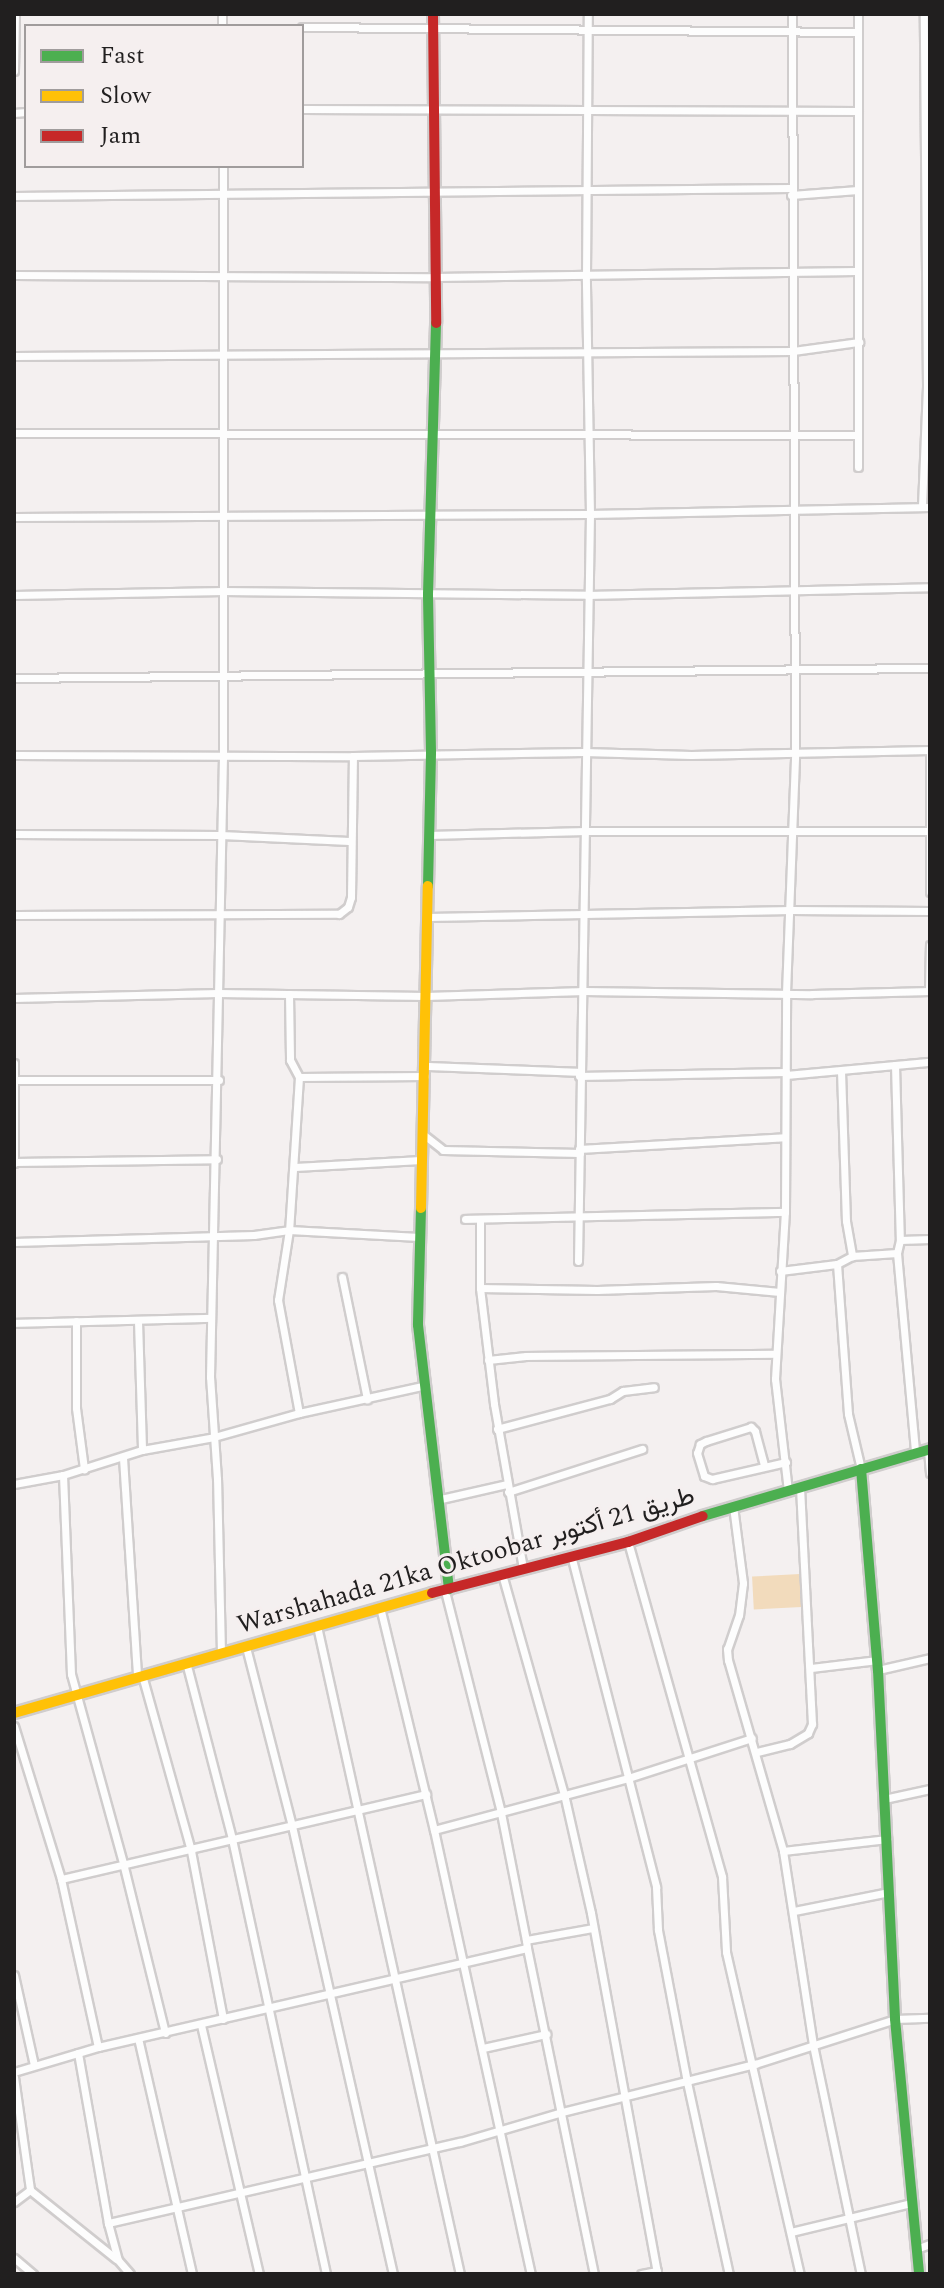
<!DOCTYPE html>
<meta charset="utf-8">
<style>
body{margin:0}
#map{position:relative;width:944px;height:2288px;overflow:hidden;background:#f4f0f0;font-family:Spectral,Vazirmatn,serif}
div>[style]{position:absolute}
.green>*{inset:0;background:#f2dbbc;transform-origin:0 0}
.roads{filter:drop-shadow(2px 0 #d0cdcd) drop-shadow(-2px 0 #d0cdcd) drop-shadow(0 2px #d0cdcd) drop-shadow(0 -2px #d0cdcd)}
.street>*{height:7px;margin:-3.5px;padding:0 3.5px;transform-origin:3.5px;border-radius:3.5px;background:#fdfdfd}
.fast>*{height:10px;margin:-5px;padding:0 5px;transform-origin:5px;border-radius:5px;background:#4caf50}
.slow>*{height:10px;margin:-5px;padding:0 5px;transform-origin:5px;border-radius:5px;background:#ffc107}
.jam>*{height:10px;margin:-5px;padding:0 5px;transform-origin:5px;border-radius:5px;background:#c62828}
span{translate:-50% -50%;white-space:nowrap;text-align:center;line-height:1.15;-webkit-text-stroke:6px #f5efef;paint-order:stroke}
.street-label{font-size:26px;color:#211f1f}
.frame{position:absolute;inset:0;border:16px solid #211f1f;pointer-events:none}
.legend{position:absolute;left:24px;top:24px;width:280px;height:144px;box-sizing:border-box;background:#f5efef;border:2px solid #a09c9c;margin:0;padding:10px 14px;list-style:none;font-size:24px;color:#211f1f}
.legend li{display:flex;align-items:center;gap:16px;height:40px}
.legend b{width:40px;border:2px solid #a09c9c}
</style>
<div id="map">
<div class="green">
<i style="left:800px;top:1574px;width:33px;height:48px;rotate:87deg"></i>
</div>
<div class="roads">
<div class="street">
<i style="left:222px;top:14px;width:12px;rotate:90deg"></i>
<i style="left:858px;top:14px;width:453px;rotate:90deg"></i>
<i style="left:302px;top:27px;width:555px;rotate:0.52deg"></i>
<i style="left:14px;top:71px;width:57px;rotate:-89deg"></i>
<i style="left:302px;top:109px;width:556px;rotate:0.21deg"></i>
<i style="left:14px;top:113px;width:12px;rotate:-5deg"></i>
<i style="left:791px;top:195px;width:67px;rotate:-4.3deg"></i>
<i style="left:14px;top:196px;width:776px;rotate:-0.59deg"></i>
<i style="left:14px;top:275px;width:421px;rotate:0.3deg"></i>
<i style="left:435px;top:277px;width:421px;rotate:-0.8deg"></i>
<i style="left:14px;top:356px;width:779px;rotate:-0.37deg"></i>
<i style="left:793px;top:351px;width:67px;rotate:-7.8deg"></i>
<i style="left:14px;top:433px;width:843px;rotate:0.14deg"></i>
<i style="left:922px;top:506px;width:120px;rotate:-87.6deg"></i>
<i style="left:927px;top:386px;width:372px;rotate:-90.5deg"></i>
<i style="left:14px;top:517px;width:576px;rotate:-0.3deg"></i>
<i style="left:590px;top:514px;width:340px;rotate:-1.2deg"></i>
<i style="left:14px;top:595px;width:209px;rotate:-1.1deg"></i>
<i style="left:223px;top:591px;width:364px;rotate:0.6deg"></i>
<i style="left:587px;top:595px;width:343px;rotate:-1.3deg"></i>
<i style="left:14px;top:678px;width:916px;rotate:-0.63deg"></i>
<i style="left:930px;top:754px;width:138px;rotate:90deg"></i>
<i style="left:14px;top:755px;width:339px;rotate:0.2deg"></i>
<i style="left:353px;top:756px;width:231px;rotate:-1deg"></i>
<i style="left:584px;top:752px;width:107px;rotate:1.6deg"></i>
<i style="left:691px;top:755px;width:239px;rotate:-1.2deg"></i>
<i style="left:14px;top:834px;width:207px;rotate:0.3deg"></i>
<i style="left:221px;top:835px;width:128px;rotate:2.7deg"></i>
<i style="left:429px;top:835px;width:156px;rotate:-1.5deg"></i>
<i style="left:585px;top:831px;width:343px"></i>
<i style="left:14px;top:915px;width:325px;rotate:-0.2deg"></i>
<i style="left:339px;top:914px;width:11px;rotate:-38deg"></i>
<i style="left:348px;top:907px;width:10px;rotate:-73deg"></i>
<i style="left:351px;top:897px;width:141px;rotate:-89.2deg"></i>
<i style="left:428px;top:917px;width:363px;rotate:-1.1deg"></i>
<i style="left:791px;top:910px;width:139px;rotate:0.4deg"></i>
<i style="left:929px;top:991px;width:46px;rotate:-88.8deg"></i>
<i style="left:289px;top:994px;width:66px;rotate:89.1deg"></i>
<i style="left:290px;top:1060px;width:19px;rotate:62deg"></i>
<i style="left:299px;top:1077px;width:153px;rotate:93.7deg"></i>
<i style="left:289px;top:1230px;width:71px;rotate:98.9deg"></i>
<i style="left:278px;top:1300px;width:115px;rotate:79.5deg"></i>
<i style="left:14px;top:998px;width:204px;rotate:-1.4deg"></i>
<i style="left:218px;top:993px;width:208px;rotate:0.8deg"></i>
<i style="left:426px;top:996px;width:158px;rotate:-1.8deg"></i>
<i style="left:584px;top:991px;width:228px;rotate:0.8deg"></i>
<i style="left:812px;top:994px;width:118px;rotate:-1.5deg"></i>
<i style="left:14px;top:1063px;width:100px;rotate:90deg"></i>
<i style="left:895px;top:1065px;width:175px;rotate:88.4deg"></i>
<i style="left:900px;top:1240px;width:13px;rotate:103deg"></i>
<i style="left:897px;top:1253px;width:200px;rotate:84.8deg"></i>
<i style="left:425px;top:1066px;width:154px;rotate:2.2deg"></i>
<i style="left:841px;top:1071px;width:150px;rotate:88.1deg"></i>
<i style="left:846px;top:1221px;width:36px;rotate:80deg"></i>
<i style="left:786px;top:1075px;width:145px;rotate:-5.2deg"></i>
<i style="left:579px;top:1076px;width:207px;rotate:-1.1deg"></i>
<i style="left:299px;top:1077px;width:126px;rotate:-0.5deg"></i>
<i style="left:15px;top:1080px;width:204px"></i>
<i style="left:424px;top:1135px;width:24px;rotate:38deg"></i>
<i style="left:443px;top:1150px;width:137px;rotate:1.3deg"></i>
<i style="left:579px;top:1149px;width:206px;rotate:-3.3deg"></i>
<i style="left:14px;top:1162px;width:203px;rotate:-0.8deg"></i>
<i style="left:295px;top:1167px;width:126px;rotate:-3.2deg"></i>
<i style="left:465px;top:1219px;width:320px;rotate:-1.3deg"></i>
<i style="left:480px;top:1219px;width:69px;rotate:90deg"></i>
<i style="left:480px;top:1288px;width:117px;rotate:83.1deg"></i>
<i style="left:494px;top:1404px;width:167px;rotate:80deg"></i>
<i style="left:900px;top:1240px;width:30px;rotate:-2deg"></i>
<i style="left:14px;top:1242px;width:240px;rotate:-1.7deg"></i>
<i style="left:254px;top:1235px;width:35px;rotate:-8deg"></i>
<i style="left:289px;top:1230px;width:130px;rotate:3.1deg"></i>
<i style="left:578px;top:1261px;width:747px;rotate:-89.08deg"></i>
<i style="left:590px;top:514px;width:238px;rotate:-91deg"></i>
<i style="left:586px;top:276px;width:262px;rotate:-89.6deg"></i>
<i style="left:837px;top:1264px;width:150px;rotate:85.8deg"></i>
<i style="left:848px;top:1414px;width:57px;rotate:76.7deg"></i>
<i style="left:780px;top:1271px;width:57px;rotate:-7deg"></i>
<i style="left:837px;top:1264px;width:17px;rotate:-28deg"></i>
<i style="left:852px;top:1256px;width:45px;rotate:-3.8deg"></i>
<i style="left:342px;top:1277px;width:125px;rotate:78.4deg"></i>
<i style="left:480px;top:1288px;width:117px;rotate:1deg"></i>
<i style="left:597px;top:1290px;width:119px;rotate:-1.9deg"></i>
<i style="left:716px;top:1286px;width:64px;rotate:5.4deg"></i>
<i style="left:76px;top:1321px;width:87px;rotate:90deg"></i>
<i style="left:76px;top:1408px;width:62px;rotate:82.5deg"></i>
<i style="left:138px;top:1321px;width:129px;rotate:88.2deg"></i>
<i style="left:14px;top:1323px;width:196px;rotate:-1.5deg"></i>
<i style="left:488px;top:1360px;width:38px;rotate:-6deg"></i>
<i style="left:526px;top:1356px;width:249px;rotate:-0.5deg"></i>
<i style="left:497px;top:1429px;width:117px;rotate:-14.9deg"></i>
<i style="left:610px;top:1399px;width:15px;rotate:-32deg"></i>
<i style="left:623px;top:1391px;width:31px;rotate:-7deg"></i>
<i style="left:928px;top:1450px;width:23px;rotate:85deg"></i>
<i style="left:123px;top:1458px;width:218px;rotate:86.3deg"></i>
<i style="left:764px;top:1465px;width:35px;rotate:-105deg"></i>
<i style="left:755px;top:1431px;width:6px;rotate:-135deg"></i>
<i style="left:751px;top:1427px;width:47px;rotate:162.7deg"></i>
<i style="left:706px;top:1441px;width:7px;rotate:153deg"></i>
<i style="left:700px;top:1444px;width:9px;rotate:108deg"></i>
<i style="left:697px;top:1453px;width:24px;rotate:73deg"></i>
<i style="left:704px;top:1476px;width:9px;rotate:21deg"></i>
<i style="left:712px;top:1479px;width:76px;rotate:-12.9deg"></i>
<i style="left:63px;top:1475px;width:199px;rotate:87.7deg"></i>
<i style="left:71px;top:1674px;width:200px;rotate:74.6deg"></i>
<i style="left:124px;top:1867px;width:171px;rotate:76.1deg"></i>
<i style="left:14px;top:1484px;width:50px;rotate:-10.4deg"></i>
<i style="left:63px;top:1475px;width:83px;rotate:-17.6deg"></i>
<i style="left:142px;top:1450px;width:73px;rotate:-10.2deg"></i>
<i style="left:214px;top:1437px;width:88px;rotate:-15.8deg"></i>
<i style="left:299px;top:1413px;width:130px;rotate:-12.4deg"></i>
<i style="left:788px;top:1491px;width:113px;rotate:-96.6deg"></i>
<i style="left:775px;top:1379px;width:167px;rotate:-86.6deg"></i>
<i style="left:785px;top:1212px;width:219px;rotate:-89.7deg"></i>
<i style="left:786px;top:993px;width:239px;rotate:-87.8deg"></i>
<i style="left:795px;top:754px;width:740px;rotate:-90.23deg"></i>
<i style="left:508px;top:1492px;width:141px;rotate:-17.8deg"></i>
<i style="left:441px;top:1499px;width:68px;rotate:-12.8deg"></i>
<i style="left:733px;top:1506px;width:78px;rotate:82.6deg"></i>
<i style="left:743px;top:1583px;width:32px;rotate:97deg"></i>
<i style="left:739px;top:1615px;width:36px;rotate:109deg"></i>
<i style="left:727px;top:1649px;width:11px;rotate:85deg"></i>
<i style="left:728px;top:1660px;width:199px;rotate:73.9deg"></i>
<i style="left:783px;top:1851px;width:196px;rotate:81.2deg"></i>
<i style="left:813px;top:2045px;width:234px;rotate:78.2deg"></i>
<i style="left:628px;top:1542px;width:348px;rotate:74.3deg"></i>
<i style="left:722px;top:1877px;width:75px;rotate:86.9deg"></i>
<i style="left:726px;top:1952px;width:330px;rotate:77.1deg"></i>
<i style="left:571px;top:1555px;width:343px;rotate:75.6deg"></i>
<i style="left:656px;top:1887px;width:43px;rotate:87.3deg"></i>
<i style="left:658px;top:1930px;width:155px;rotate:79.2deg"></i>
<i style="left:687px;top:2082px;width:197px;rotate:77.7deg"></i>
<i style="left:502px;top:1574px;width:229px;rotate:74.3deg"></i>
<i style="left:564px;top:1794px;width:122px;rotate:77.2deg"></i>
<i style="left:591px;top:1913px;width:364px;rotate:79.6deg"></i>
<i style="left:657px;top:2271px;width:16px;rotate:169deg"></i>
<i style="left:445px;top:1591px;width:229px;rotate:75.8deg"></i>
<i style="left:501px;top:1813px;width:129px;rotate:78.9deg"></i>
<i style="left:380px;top:1607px;width:229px;rotate:76.4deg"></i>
<i style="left:434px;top:1830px;width:454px;rotate:77.7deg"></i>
<i style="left:317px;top:1626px;width:664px;rotate:77.56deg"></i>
<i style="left:246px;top:1647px;width:185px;rotate:75.6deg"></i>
<i style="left:292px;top:1826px;width:459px;rotate:77.3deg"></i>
<i style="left:221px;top:1653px;width:174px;rotate:-91.3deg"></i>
<i style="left:217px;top:1479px;width:102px;rotate:-93.9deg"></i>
<i style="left:210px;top:1377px;width:623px;rotate:-88.8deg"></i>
<i style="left:223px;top:754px;width:588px;rotate:-90deg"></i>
<i style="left:186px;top:1662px;width:183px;rotate:75.4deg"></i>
<i style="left:232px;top:1839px;width:445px;rotate:77.8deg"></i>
<i style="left:811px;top:1668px;width:67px;rotate:-6.8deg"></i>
<i style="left:878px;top:1670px;width:53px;rotate:-13deg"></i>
<i style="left:142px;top:1675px;width:183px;rotate:74.4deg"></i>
<i style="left:191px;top:1851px;width:171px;rotate:79.2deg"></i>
<i style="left:14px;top:1726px;width:160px;rotate:72.9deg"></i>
<i style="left:61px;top:1879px;width:172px;rotate:77.6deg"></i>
<i style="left:757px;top:1752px;width:34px;rotate:-14deg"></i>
<i style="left:790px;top:1744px;width:21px;rotate:-31deg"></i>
<i style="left:808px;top:1733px;width:10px;rotate:-66deg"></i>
<i style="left:812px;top:1724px;width:236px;rotate:-92.9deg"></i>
<i style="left:884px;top:1799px;width:47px;rotate:-12.3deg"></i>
<i style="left:434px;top:1830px;width:201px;rotate:-15deg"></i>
<i style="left:628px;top:1778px;width:130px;rotate:-17.9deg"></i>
<i style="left:783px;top:1851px;width:105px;rotate:-6.6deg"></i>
<i style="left:61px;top:1879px;width:375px;rotate:-13.1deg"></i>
<i style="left:794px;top:1911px;width:97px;rotate:-11.3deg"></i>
<i style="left:527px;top:1948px;width:333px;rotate:78.4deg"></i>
<i style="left:14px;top:1975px;width:92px;rotate:77.5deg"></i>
<i style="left:201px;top:2025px;width:256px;rotate:76.9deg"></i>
<i style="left:138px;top:2038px;width:242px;rotate:77.1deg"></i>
<i style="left:483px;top:2048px;width:65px;rotate:-12.5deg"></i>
<i style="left:78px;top:2053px;width:173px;rotate:80deg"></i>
<i style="left:108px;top:2223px;width:38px;rotate:75deg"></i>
<i style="left:118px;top:2260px;width:18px;rotate:49deg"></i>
<i style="left:14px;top:2072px;width:88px;rotate:-16.6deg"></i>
<i style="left:98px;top:2047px;width:440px;rotate:-13deg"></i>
<i style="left:527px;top:1948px;width:8px;rotate:-97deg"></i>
<i style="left:526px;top:1940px;width:68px;rotate:-10.2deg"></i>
<i style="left:14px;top:2077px;width:114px;rotate:81.9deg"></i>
<i style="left:30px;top:2190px;width:20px;rotate:143deg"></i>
<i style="left:30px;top:2190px;width:110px;rotate:38.7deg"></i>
<i style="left:108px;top:2223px;width:361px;rotate:-13deg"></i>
<i style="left:460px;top:2142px;width:106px;rotate:-16.4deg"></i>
<i style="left:562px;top:2112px;width:199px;rotate:-14deg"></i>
<i style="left:755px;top:2064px;width:147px;rotate:-17.8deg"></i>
<i style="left:895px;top:2019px;width:35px;rotate:-2deg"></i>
<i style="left:791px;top:2232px;width:123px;rotate:-13.6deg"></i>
<i style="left:916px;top:2249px;width:15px;rotate:-20deg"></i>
<i style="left:14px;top:2258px;width:25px;rotate:40deg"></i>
</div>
<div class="fast">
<i style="left:428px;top:886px;width:134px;rotate:-88.7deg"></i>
<i style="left:431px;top:752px;width:158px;rotate:-91.1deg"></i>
<i style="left:428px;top:594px;width:271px;rotate:-88.3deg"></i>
<i style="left:421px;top:1208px;width:117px;rotate:91.5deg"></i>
<i style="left:418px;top:1325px;width:266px;rotate:83.3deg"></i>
<i style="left:861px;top:1469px;width:202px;rotate:85.2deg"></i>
<i style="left:878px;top:1670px;width:349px;rotate:87.2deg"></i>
<i style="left:895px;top:2019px;width:256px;rotate:84.6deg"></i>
<i style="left:703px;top:1516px;width:237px;rotate:-16.4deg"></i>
</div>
<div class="slow">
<i style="left:421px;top:1208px;width:322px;rotate:-88.8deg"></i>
<i style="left:14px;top:1713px;width:435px;rotate:-16deg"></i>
</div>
<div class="jam">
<i style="left:433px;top:14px;width:309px;rotate:89.4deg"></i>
<i style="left:432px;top:1593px;width:203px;rotate:-14.6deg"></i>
<i style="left:628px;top:1542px;width:79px;rotate:-19.1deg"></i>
</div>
</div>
<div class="street-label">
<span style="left:466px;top:1561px;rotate:-16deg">Warshahada 21ka Oktoobar طريق 21 أكتوبر</span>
</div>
<div class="frame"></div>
<ul class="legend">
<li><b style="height:10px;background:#4caf50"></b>Fast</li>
<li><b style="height:10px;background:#ffc107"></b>Slow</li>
<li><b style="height:10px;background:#c62828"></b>Jam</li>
</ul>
</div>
